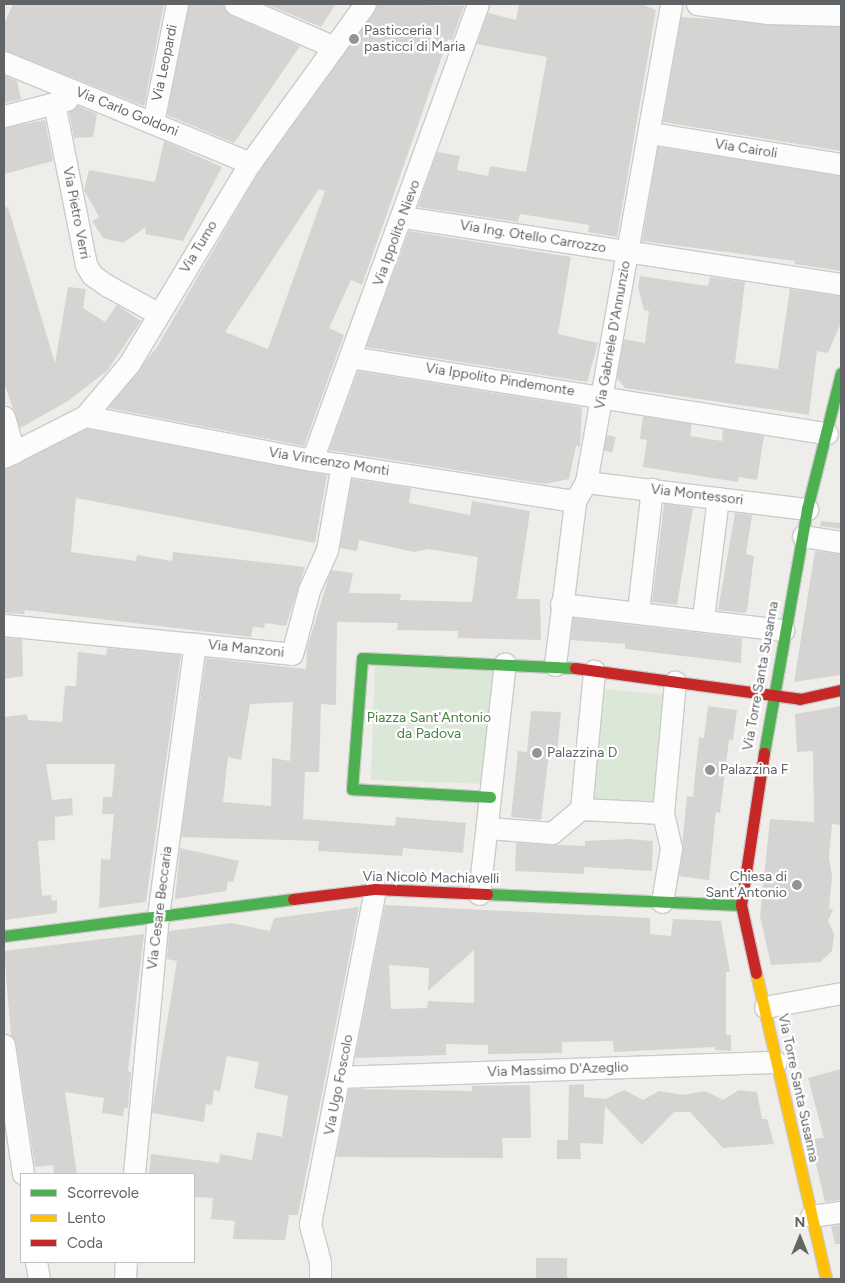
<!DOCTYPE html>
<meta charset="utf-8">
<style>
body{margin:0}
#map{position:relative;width:845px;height:1283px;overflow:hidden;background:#efedea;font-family:Figtree,sans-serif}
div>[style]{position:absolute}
.green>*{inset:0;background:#dce8d7;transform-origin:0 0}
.building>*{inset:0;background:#d6d4d3;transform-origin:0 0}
.roads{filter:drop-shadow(1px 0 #cbcbca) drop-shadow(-1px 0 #cbcbca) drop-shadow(0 1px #cbcbca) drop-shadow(0 -1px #cbcbca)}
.street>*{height:21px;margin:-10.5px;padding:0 10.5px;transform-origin:10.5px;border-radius:10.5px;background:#fdfcfc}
.fast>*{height:11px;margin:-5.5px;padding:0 5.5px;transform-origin:5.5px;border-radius:5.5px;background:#4caf50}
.slow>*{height:11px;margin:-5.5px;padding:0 5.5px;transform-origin:5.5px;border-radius:5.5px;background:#ffc107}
.jam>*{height:11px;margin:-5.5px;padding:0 5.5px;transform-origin:5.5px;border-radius:5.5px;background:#c62828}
.dots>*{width:14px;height:14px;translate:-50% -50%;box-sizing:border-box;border:2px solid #fff;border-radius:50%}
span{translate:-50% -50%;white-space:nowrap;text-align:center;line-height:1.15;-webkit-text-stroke:4.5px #fff;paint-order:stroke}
.poi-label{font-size:14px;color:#606467}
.left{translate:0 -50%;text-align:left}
.right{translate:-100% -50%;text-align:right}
.street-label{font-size:14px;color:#606467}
.park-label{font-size:14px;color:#467f3f}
.frame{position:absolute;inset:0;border:5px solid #606467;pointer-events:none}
.legend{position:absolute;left:20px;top:1173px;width:175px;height:90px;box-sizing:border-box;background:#fff;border:1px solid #bfc1c2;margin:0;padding:6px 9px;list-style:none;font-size:15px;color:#606467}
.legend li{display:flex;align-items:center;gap:10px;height:25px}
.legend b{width:25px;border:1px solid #bfc1c2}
.north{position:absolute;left:775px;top:1213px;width:50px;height:50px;-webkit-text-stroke:4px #fff;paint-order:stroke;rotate:0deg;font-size:14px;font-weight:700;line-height:20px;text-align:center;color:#606467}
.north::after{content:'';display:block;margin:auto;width:18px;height:22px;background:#606467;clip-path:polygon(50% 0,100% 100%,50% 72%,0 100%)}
</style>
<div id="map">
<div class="green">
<i style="left:375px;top:665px;width:119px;height:115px;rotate:2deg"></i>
<i style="left:601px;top:689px;width:63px;height:110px;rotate:5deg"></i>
</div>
<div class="building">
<i style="clip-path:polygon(13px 4px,164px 4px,144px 106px,4px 50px,4px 24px)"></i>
<i style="clip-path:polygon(189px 4px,223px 4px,230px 15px,300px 46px,234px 143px,167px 115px)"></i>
<i style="clip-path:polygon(266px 4px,336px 4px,321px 27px)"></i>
<i style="clip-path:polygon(evenodd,377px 4px,464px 6px,452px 40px,448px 39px,362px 285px,351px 280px,329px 328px,344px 335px,304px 446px,108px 408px,157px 347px,260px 170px,377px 4px,319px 189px,325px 191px,268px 349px,225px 332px,319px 189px)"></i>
<i style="clip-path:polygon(519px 4px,641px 4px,656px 10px,617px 237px,588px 232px,589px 225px,520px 214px,518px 222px,418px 207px,437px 152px,460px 156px,457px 170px,488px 176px,490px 166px,526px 172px,547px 57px,477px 44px,488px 13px,516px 20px)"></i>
<i style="clip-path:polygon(681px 17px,841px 27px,841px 151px,663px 122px)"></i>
<i style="clip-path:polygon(4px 75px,17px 81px,21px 99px,4px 103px)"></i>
<i style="clip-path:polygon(78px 106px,97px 114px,93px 137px,74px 138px,69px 112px)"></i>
<i style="clip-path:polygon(45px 120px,53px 161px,4px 174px,4px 128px)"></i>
<i style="clip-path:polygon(164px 141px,222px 167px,183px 241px,145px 234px,146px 227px,123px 243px,103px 238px,92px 221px,99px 217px,84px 190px,89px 170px,155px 182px)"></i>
<i style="clip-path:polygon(658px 147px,841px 176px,841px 271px,794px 264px,795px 261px,642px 241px)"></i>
<i style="clip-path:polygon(8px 207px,55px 363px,68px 287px,86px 289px,83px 308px,105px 322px,117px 305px,141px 321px,107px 371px,68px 401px,20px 428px,4px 383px,4px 208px)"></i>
<i style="clip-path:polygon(409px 231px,571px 257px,558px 334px,598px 343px,587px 382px,366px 347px)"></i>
<i style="clip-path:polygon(640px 276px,708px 286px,710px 277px,745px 282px,735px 363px,778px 369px,790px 289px,841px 296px,841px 323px,828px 353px,817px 351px,809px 415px,625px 388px,617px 378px,624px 339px,645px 343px,649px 311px,644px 310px,638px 287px)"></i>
<i style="clip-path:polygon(358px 371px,582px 407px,580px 447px,576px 446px,569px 479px,545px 484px,329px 450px)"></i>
<i style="clip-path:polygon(643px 416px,692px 424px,690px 436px,722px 441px,723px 429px,764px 436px,757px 480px,739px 477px,738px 482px,643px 467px,647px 440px,640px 439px)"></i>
<i style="clip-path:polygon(87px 429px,327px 475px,315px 543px,76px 498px,71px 552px,136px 561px,137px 555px,172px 561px,173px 552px,305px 567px,286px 626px,265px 623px,264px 628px,253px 627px,251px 637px,25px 610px,24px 614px,4px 613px,4px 469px)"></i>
<i style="left:607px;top:435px;width:9px;height:16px;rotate:13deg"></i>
<i style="clip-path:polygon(evenodd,352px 479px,411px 488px,409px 503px,470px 515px,472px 501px,530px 511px,517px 599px,540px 599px,541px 640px,458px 638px,458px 631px,397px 630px,398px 623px,337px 622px,336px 705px,321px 704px,319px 772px,305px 772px,303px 819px,395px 826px,396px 817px,466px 823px,463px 853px,403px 848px,402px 856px,318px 851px,319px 841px,181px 837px,206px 658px,306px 669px,307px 648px,331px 570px,353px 573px,349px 593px,401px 594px,400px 600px,472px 602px,478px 557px,428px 549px,414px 552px,359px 540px,357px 551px,340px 548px,352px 479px,293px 702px,290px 761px,272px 758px,271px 806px,223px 802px,228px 757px,241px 760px,250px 704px,293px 702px)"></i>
<i style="clip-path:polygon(664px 504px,693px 508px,677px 605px,652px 602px)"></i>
<i style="clip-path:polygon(735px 513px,752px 515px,746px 554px,754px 556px,747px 611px,744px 613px,718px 610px)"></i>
<i style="clip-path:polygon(821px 521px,841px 523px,841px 529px,820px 526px)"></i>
<i style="clip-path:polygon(815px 551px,841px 554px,841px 675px,794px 682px)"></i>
<i style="clip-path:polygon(573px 618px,742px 638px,741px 663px,625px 649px,625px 644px,571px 640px)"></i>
<i style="clip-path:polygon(4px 638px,22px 639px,23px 676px,4px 679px)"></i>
<i style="clip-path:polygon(107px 648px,181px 655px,146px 902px,99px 908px,101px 859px,110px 860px,114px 814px,102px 814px,103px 797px,112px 797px,115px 764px,46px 764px,52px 800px,72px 798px,73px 815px,55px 817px,55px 840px,38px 841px,42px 896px,51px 895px,52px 901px,57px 900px,57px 913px,4px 920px,4px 717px,27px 714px,28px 720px,62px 722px,65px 686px,76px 686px,78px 652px,106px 655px)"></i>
<i style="clip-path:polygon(708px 706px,737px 710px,733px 740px,729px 740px,720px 813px,716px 812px,709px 880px,679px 876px,687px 796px,693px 797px,699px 737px,704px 738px)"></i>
<i style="clip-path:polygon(841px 706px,841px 825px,832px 824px,829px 858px,832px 876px,829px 908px,833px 910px,828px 921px,834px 934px,832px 951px,820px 962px,771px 965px,760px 916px,770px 819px,814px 822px,813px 751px,797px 752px,795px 714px)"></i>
<i style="clip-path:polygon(531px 711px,561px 712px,557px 755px,549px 753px,541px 820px,511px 817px,518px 751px,527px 752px)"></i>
<i style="clip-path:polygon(629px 839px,653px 841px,652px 871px,584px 867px,584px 874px,515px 871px,516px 843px,585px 846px,585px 841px)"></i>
<i style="clip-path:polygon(180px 848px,239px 861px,233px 882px,228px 881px,226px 891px,175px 899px)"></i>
<i style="clip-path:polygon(evenodd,385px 905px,650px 918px,650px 934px,671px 936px,673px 919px,721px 921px,730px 972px,726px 972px,726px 1035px,731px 1035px,731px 1051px,715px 1050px,715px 1047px,614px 1052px,613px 1041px,562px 1042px,562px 1053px,488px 1054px,488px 1045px,446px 1044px,446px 1055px,355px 1058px,385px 905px,474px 950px,474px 1003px,428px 1001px,427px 1008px,391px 1009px,389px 965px,429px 968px,428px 991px,474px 950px)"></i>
<i style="clip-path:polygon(359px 907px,298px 1215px,289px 1215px,285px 1240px,233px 1239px,235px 1221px,211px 1219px,213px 1198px,194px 1197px,194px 1174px,149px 1174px,151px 1154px,219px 1163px,220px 1154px,252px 1160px,257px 1132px,282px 1137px,288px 1096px,254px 1088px,259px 1062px,227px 1056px,220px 1091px,214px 1090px,212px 1105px,206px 1104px,204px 1122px,152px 1113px,177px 961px,167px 959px,169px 931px,232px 923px,270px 931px,274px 918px)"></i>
<i style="clip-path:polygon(144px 934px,128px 1071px,131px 1072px,128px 1108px,124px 1108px,123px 1116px,102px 1113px,104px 1098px,65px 1092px,77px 1174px,54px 1174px,53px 1165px,35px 1167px,16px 1043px,11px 1035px,4px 951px)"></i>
<i style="clip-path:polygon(841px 1069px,841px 1200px,825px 1202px,810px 1139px,824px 1138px,808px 1078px)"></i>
<i style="clip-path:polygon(584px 1084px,584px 1097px,605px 1099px,624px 1090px,643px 1100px,659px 1091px,683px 1095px,705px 1091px,723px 1100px,739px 1090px,757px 1092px,762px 1119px,767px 1119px,774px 1144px,723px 1148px,690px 1112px,674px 1112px,642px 1145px,605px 1106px,603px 1144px,580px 1143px,581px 1159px,557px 1159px,557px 1140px,568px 1140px,569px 1085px)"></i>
<i style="clip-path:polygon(530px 1085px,531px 1138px,502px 1138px,503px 1158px,336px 1157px,349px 1089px,472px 1091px,472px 1086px)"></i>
<i style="clip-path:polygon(841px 1225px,841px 1244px,835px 1244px,831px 1226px)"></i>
<i style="left:536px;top:1258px;width:31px;height:21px"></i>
</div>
<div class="roads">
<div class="street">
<i style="left:235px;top:4px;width:108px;rotate:23.5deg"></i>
<i style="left:697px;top:4px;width:72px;rotate:7.2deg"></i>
<i style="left:768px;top:13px;width:73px;rotate:1.6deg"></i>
<i style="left:4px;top:62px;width:266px;rotate:22.3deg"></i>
<i style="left:54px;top:103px;width:165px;rotate:78.8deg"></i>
<i style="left:86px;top:265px;width:12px;rotate:59deg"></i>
<i style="left:92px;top:275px;width:19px;rotate:35deg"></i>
<i style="left:108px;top:286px;width:58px;rotate:28.8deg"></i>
<i style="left:4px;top:116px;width:65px;rotate:-14.3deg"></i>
<i style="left:153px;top:122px;width:120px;rotate:-78.5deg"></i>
<i style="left:651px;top:133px;width:193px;rotate:9.3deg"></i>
<i style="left:403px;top:217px;width:443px;rotate:8.7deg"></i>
<i style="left:350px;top:357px;width:483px;rotate:9.1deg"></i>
<i style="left:85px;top:416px;width:231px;rotate:11deg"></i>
<i style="left:312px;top:460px;width:266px;rotate:8.9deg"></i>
<i style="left:4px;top:417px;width:37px;rotate:74deg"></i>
<i style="left:4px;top:457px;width:91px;rotate:-26.8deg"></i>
<i style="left:85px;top:416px;width:68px;rotate:-49.8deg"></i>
<i style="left:129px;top:364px;width:235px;rotate:-59deg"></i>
<i style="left:250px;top:163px;width:196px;rotate:-54.1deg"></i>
<i style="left:312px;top:460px;width:485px;rotate:-70deg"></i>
<i style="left:586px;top:482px;width:223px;rotate:7deg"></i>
<i style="left:803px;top:536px;width:38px;rotate:9deg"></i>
<i style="left:561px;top:604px;width:224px;rotate:6.7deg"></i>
<i style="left:638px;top:611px;width:123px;rotate:-83.5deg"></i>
<i style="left:703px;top:618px;width:121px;rotate:-82.9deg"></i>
<i style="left:4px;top:625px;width:289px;rotate:5.7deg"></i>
<i style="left:292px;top:654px;width:66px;rotate:-75.1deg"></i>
<i style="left:309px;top:590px;width:44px;rotate:-65.8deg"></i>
<i style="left:327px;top:550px;width:87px;rotate:-80.1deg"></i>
<i style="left:555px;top:665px;width:165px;rotate:-83deg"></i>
<i style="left:575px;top:501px;width:22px;rotate:-60deg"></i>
<i style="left:586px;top:482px;width:485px;rotate:-79.9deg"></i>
<i style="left:581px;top:809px;width:139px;rotate:-84.6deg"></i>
<i style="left:488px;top:828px;width:64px;rotate:4.5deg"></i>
<i style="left:552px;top:833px;width:38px;rotate:-40deg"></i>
<i style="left:581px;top:809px;width:82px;rotate:2.8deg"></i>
<i style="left:479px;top:894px;width:232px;rotate:-83.6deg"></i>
<i style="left:662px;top:902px;width:55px;rotate:-80.5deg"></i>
<i style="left:671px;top:848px;width:36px;rotate:-103deg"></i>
<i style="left:663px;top:813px;width:132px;rotate:-84.8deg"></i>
<i style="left:765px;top:1007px;width:77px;rotate:-10.4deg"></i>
<i style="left:4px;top:1045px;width:130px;rotate:81.6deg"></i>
<i style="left:341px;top:1077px;width:435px;rotate:-2deg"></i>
<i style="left:134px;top:1174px;width:259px;rotate:-84.7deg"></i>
<i style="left:158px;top:916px;width:275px;rotate:-82.3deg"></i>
<i style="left:811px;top:1216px;width:30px;rotate:-8deg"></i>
<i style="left:36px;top:1262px;width:17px;rotate:80deg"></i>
<i style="left:125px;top:1279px;width:17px;rotate:-87deg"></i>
<i style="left:320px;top:1279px;width:17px;rotate:-90deg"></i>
<i style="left:320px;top:1262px;width:39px;rotate:-105deg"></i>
<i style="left:310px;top:1224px;width:341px;rotate:-79deg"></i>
</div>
<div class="fast">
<i style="left:764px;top:753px;width:248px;rotate:-80deg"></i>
<i style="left:807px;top:509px;width:140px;rotate:-76deg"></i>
<i style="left:490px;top:797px;width:138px;rotate:-176.7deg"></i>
<i style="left:352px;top:789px;width:131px;rotate:-85.6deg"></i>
<i style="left:362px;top:658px;width:213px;rotate:2.7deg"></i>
<i style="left:487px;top:894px;width:254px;rotate:2.5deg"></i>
<i style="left:4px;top:936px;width:291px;rotate:-7.3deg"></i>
</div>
<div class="slow">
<i style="left:756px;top:973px;width:314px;rotate:77.1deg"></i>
</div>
<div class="jam">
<i style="left:575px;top:668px;width:227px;rotate:7.8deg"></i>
<i style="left:800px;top:699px;width:42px;rotate:-12.4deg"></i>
<i style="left:293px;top:899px;width:83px;rotate:-7deg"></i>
<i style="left:375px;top:889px;width:112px;rotate:2.6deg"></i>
<i style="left:756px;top:973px;width:70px;rotate:-102.4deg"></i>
<i style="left:741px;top:905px;width:154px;rotate:-81.4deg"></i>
</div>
</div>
<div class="dots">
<i style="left:354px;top:39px;background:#929495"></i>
<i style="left:537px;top:753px;background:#929495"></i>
<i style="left:710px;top:770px;background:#929495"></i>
<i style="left:797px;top:885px;background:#929495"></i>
</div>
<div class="poi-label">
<span class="left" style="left:364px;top:39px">Pasticceria I<br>pasticci di Maria</span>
<span class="left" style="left:547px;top:753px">Palazzina D</span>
<span class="left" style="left:720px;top:770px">Palazzina F</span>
<span class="right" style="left:787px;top:885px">Chiesa di<br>Sant'Antonio</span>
</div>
<div class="street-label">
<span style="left:165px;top:63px;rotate:-78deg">Via Leopardi</span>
<span style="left:127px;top:112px;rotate:22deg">Via Carlo Goldoni</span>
<span style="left:746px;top:149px;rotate:9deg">Via Cairoli</span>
<span style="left:76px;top:213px;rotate:79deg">Via Pietro Verri</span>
<span style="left:397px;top:233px;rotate:-70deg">Via Ippolito Nievo</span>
<span style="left:533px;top:237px;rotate:9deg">Via Ing. Otello Carrozzo</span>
<span style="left:199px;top:247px;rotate:-59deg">Via Tumo</span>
<span style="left:613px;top:335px;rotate:-80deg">Via Gabriele D'Annunzio</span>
<span style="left:500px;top:380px;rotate:9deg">Via Ippolito Pindemonte</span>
<span style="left:329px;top:462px;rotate:9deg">Via Vincenzo Monti</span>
<span style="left:697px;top:495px;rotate:7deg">Via Montessori</span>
<span style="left:246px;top:649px;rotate:6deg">Via Manzoni</span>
<span style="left:761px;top:676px;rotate:-80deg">Via Torre Santa Susanna</span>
<span style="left:431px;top:878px;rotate:1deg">Via Nicolò Machiavelli</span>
<span style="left:160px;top:908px;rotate:-83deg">Via Cesare Beccaria</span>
<span style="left:558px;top:1070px;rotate:-2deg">Via Massimo D'Azeglio</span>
<span style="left:339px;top:1085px;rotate:-79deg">Via Ugo Foscolo</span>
<span style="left:798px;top:1088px;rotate:78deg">Via Torre Santa Susanna</span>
</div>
<div class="park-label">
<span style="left:429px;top:726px">Piazza Sant'Antonio<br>da Padova</span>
</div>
<div class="frame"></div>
<ul class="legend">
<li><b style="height:6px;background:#4caf50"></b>Scorrevole</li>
<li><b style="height:6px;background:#ffc107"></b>Lento</li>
<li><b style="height:6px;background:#c62828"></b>Coda</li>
</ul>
<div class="north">N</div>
</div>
